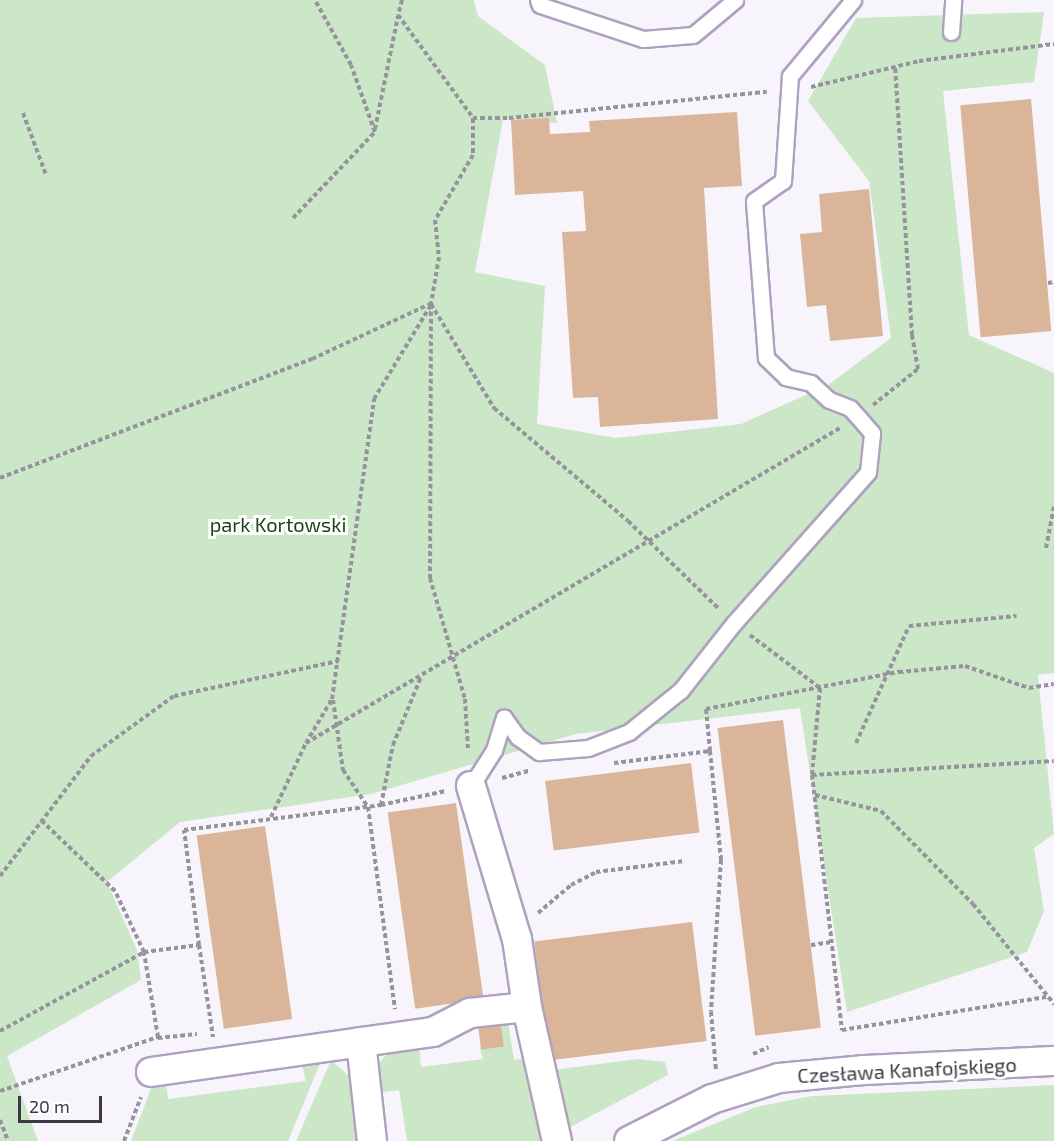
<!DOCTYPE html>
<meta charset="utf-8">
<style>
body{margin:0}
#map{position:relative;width:1054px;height:1141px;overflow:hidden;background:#f7f5fb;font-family:"Exo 2",sans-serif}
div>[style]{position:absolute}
.green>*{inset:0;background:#cce7c8}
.building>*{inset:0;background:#dab599;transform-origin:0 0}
.path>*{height:4px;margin-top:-2px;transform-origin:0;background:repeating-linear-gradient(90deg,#97939c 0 4.5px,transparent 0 7.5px)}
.roads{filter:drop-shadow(2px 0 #aea2bf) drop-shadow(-2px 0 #aea2bf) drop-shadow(0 2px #aea2bf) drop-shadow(0 -2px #aea2bf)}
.lane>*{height:15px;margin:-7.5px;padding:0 7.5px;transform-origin:7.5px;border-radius:7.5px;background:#fff}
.street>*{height:28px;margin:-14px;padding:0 14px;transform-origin:14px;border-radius:14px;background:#fff}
span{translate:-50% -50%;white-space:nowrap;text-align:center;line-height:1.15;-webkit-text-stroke:6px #fff;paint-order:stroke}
.park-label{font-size:20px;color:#1c4517}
.street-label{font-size:20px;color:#3d3844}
.scale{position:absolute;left:18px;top:1096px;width:84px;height:27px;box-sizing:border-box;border:3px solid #3d3844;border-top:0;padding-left:8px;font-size:18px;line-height:21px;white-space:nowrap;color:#3d3844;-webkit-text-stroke:4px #fff;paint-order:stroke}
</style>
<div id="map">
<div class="green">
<i style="clip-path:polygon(0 0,474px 0,478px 16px,545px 65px,557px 123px,503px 119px,475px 272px,545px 286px,537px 424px,616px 438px,741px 424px,828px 385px,891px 338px,869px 181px,808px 101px,856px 18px,1044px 12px,1034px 82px,943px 91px,969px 335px,1054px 373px,1054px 673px,1038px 675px,1054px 834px,1034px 848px,1044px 911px,1027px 952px,847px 1012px,800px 708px,576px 734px,371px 794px,180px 822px,107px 882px,137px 950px,141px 980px,7px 1056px,38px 1141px,0 1141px)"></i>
<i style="clip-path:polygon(507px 1015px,514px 1060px,534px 1057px,548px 1141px,407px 1141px,399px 1090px,377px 1093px,376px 1068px,384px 1057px,394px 1050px,419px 1046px,421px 1067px,483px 1059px,480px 1049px,503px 1047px,500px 1016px)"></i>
<i style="clip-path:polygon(163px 1057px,168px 1099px,306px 1081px,301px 1061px,322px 1059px,288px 1141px,131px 1141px)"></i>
<i style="clip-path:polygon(638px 1059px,665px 1062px,668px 1075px,563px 1131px,552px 1070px)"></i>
<i style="clip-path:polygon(331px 1060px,352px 1079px,362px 1141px,296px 1141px)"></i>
<i style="clip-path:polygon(1054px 1085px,1054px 1141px,672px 1141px,756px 1107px,812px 1096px)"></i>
</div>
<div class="building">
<i style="left:1031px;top:99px;width:233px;height:71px;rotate:85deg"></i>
<i style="clip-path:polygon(737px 112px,742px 186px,704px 188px,718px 419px,600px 427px,598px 397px,573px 398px,562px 232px,586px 231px,583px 191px,515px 195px,511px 120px,549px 118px,550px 134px,590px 132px,589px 121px)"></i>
<i style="clip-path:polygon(869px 189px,883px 336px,830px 341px,826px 305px,807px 307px,800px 234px,822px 232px,819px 194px)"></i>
<i style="left:783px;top:720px;width:310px;height:66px;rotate:83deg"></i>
<i style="left:691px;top:763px;width:70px;height:147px;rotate:83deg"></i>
<i style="left:456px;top:803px;width:198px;height:69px;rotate:82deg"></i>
<i style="left:265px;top:826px;width:195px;height:69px;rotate:82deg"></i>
<i style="left:692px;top:922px;width:120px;height:159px;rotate:83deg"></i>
<i style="left:500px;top:1016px;width:31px;height:23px;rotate:83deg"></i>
</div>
<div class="path">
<i style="left:402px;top:0;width:16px;rotate:105deg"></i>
<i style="left:398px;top:15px;width:127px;rotate:53.9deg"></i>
<i style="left:473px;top:118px;width:37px;rotate:90deg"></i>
<i style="left:473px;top:155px;width:75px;rotate:120.3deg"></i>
<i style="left:435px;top:220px;width:37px;rotate:84deg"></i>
<i style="left:439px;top:257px;width:48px;rotate:99.7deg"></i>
<i style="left:431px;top:304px;width:274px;rotate:90.2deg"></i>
<i style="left:430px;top:578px;width:126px;rotate:73.9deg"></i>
<i style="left:465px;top:699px;width:50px;rotate:86.6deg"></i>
<i style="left:811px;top:87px;width:111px;rotate:-13.5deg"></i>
<i style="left:919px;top:61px;width:136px;rotate:-7.2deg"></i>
<i style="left:23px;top:113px;width:66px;rotate:69.6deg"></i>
<i style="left:473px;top:118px;width:36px"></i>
<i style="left:509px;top:118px;width:259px;rotate:-5.8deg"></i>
<i style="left:375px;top:129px;width:115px;rotate:-78.5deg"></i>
<i style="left:293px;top:218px;width:119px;rotate:-46.4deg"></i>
<i style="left:375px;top:132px;width:71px;rotate:-109.7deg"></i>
<i style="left:351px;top:65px;width:74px;rotate:-119deg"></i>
<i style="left:1048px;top:283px;width:6px;rotate:-9deg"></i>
<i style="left:431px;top:304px;width:122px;rotate:58.8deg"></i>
<i style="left:494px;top:408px;width:175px;rotate:40.1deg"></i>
<i style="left:628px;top:521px;width:127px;rotate:44deg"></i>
<i style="left:873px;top:405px;width:58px;rotate:-38.7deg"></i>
<i style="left:918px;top:369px;width:35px;rotate:-100deg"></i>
<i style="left:912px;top:335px;width:268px;rotate:-93.6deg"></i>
<i style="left:0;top:478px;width:334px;rotate:-20.9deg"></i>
<i style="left:312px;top:359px;width:130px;rotate:-25deg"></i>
<i style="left:1046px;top:548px;width:43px;rotate:-79.2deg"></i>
<i style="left:750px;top:635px;width:88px;rotate:37.1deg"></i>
<i style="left:820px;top:688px;width:87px;rotate:95.3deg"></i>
<i style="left:812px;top:775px;width:257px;rotate:83.3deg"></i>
<i style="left:842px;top:1030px;width:207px;rotate:-9.2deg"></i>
<i style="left:333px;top:700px;width:71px;rotate:81.9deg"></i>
<i style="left:343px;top:770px;width:45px;rotate:56deg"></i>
<i style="left:368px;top:807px;width:204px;rotate:82.4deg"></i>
<i style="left:306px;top:743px;width:620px;rotate:-30.54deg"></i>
<i style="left:856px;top:743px;width:128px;rotate:-65.6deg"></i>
<i style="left:909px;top:626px;width:108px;rotate:-5.3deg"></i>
<i style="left:710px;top:751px;width:110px;rotate:84.2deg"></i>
<i style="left:721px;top:860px;width:152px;rotate:93.8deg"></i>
<i style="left:711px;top:1012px;width:58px;rotate:85.1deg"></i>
<i style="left:614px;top:763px;width:97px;rotate:-7.1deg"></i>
<i style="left:710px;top:751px;width:42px;rotate:-95.4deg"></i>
<i style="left:706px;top:709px;width:197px;rotate:-10.9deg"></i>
<i style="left:899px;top:672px;width:66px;rotate:-5.2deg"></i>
<i style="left:965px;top:666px;width:68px;rotate:19deg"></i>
<i style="left:1029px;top:688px;width:25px;rotate:-9deg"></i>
<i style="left:812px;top:775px;width:242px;rotate:-3.3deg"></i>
<i style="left:502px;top:778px;width:28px;rotate:-15deg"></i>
<i style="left:815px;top:795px;width:68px;rotate:13.6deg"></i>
<i style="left:881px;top:811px;width:131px;rotate:45.3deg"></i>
<i style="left:973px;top:904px;width:129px;rotate:51deg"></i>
<i style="left:381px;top:805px;width:61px;rotate:-78.7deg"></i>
<i style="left:393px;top:745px;width:74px;rotate:-67.6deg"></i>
<i style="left:271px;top:817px;width:82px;rotate:-64.7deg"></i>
<i style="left:306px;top:743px;width:51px;rotate:-59.4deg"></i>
<i style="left:332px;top:699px;width:303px;rotate:-82deg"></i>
<i style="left:374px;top:399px;width:110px;rotate:-58.8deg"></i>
<i style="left:0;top:876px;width:151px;rotate:-52.8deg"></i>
<i style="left:91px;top:756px;width:102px;rotate:-35.9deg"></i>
<i style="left:174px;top:696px;width:168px;rotate:-12deg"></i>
<i style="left:538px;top:913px;width:43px;rotate:-40.3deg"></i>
<i style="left:571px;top:885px;width:28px;rotate:-27deg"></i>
<i style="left:596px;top:872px;width:89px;rotate:-7.1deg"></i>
<i style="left:199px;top:945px;width:93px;rotate:81.3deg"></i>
<i style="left:811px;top:945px;width:21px;rotate:-8deg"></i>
<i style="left:0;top:1031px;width:164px;rotate:-28.7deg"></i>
<i style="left:144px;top:952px;width:68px;rotate:-115.4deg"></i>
<i style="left:115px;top:891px;width:103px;rotate:-136.2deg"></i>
<i style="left:158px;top:1038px;width:39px;rotate:-6deg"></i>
<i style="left:753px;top:1054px;width:17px;rotate:-24deg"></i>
<i style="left:0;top:1091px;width:167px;rotate:-18.9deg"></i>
<i style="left:158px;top:1037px;width:86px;rotate:-99.4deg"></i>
<i style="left:144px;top:952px;width:55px;rotate:-7.3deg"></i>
<i style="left:199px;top:945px;width:116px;rotate:-97.4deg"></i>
<i style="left:184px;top:830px;width:199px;rotate:-7.2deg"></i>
<i style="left:381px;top:805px;width:66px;rotate:-12.3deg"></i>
<i style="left:0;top:1120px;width:22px;rotate:69deg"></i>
<i style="left:124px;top:1141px;width:47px;rotate:-68.9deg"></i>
</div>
<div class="roads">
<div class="lane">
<i style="left:538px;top:0;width:5px;rotate:68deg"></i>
<i style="left:540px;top:5px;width:108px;rotate:18.3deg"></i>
<i style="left:643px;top:39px;width:50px;rotate:-4.6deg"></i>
<i style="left:693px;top:35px;width:55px;rotate:-39.8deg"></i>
<i style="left:951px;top:32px;width:32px;rotate:-86deg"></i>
<i style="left:471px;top:786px;width:43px;rotate:-57.4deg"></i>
<i style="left:494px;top:750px;width:34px;rotate:-73deg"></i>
<i style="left:504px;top:718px;width:24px;rotate:54deg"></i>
<i style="left:518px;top:737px;width:26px;rotate:36deg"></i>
<i style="left:539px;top:752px;width:49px;rotate:-4.7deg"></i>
<i style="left:588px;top:748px;width:44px;rotate:-21.3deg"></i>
<i style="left:629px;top:732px;width:67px;rotate:-38.9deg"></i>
<i style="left:681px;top:690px;width:85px;rotate:-51.7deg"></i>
<i style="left:734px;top:623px;width:202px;rotate:-48.4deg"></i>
<i style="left:868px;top:472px;width:39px;rotate:-84deg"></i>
<i style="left:872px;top:433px;width:21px;rotate:-131deg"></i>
<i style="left:858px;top:417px;width:12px;rotate:-132deg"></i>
<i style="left:850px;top:408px;width:22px;rotate:-159deg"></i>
<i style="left:829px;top:400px;width:25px;rotate:-137deg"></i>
<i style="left:811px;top:383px;width:26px;rotate:-167deg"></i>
<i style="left:786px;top:377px;width:28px;rotate:-136deg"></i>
<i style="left:766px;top:358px;width:157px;rotate:-94.4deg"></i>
<i style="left:754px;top:201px;width:35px;rotate:-35deg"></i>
<i style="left:783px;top:181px;width:105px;rotate:-86.2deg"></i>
<i style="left:790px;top:76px;width:99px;rotate:-50.3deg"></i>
</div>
<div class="street">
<i style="left:471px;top:786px;width:160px;rotate:73.3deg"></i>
<i style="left:517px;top:939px;width:69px;rotate:81.6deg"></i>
<i style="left:527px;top:1007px;width:137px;rotate:77.4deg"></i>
<i style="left:361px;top:1042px;width:100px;rotate:83.7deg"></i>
<i style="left:151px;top:1072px;width:285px;rotate:-8.1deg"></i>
<i style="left:433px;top:1032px;width:42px;rotate:-27.2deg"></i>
<i style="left:470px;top:1013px;width:57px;rotate:-6deg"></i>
<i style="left:629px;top:1141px;width:93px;rotate:-26.8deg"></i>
<i style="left:712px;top:1099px;width:70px;rotate:-17.4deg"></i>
<i style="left:779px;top:1078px;width:84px;rotate:-5.4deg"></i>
<i style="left:863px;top:1070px;width:191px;rotate:-2.7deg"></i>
</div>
</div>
<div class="park-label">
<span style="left:278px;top:524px">park Kortowski</span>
</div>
<div class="street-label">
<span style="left:907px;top:1070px;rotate:-3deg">Czesława Kanafojskiego</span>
</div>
<div class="scale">20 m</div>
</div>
